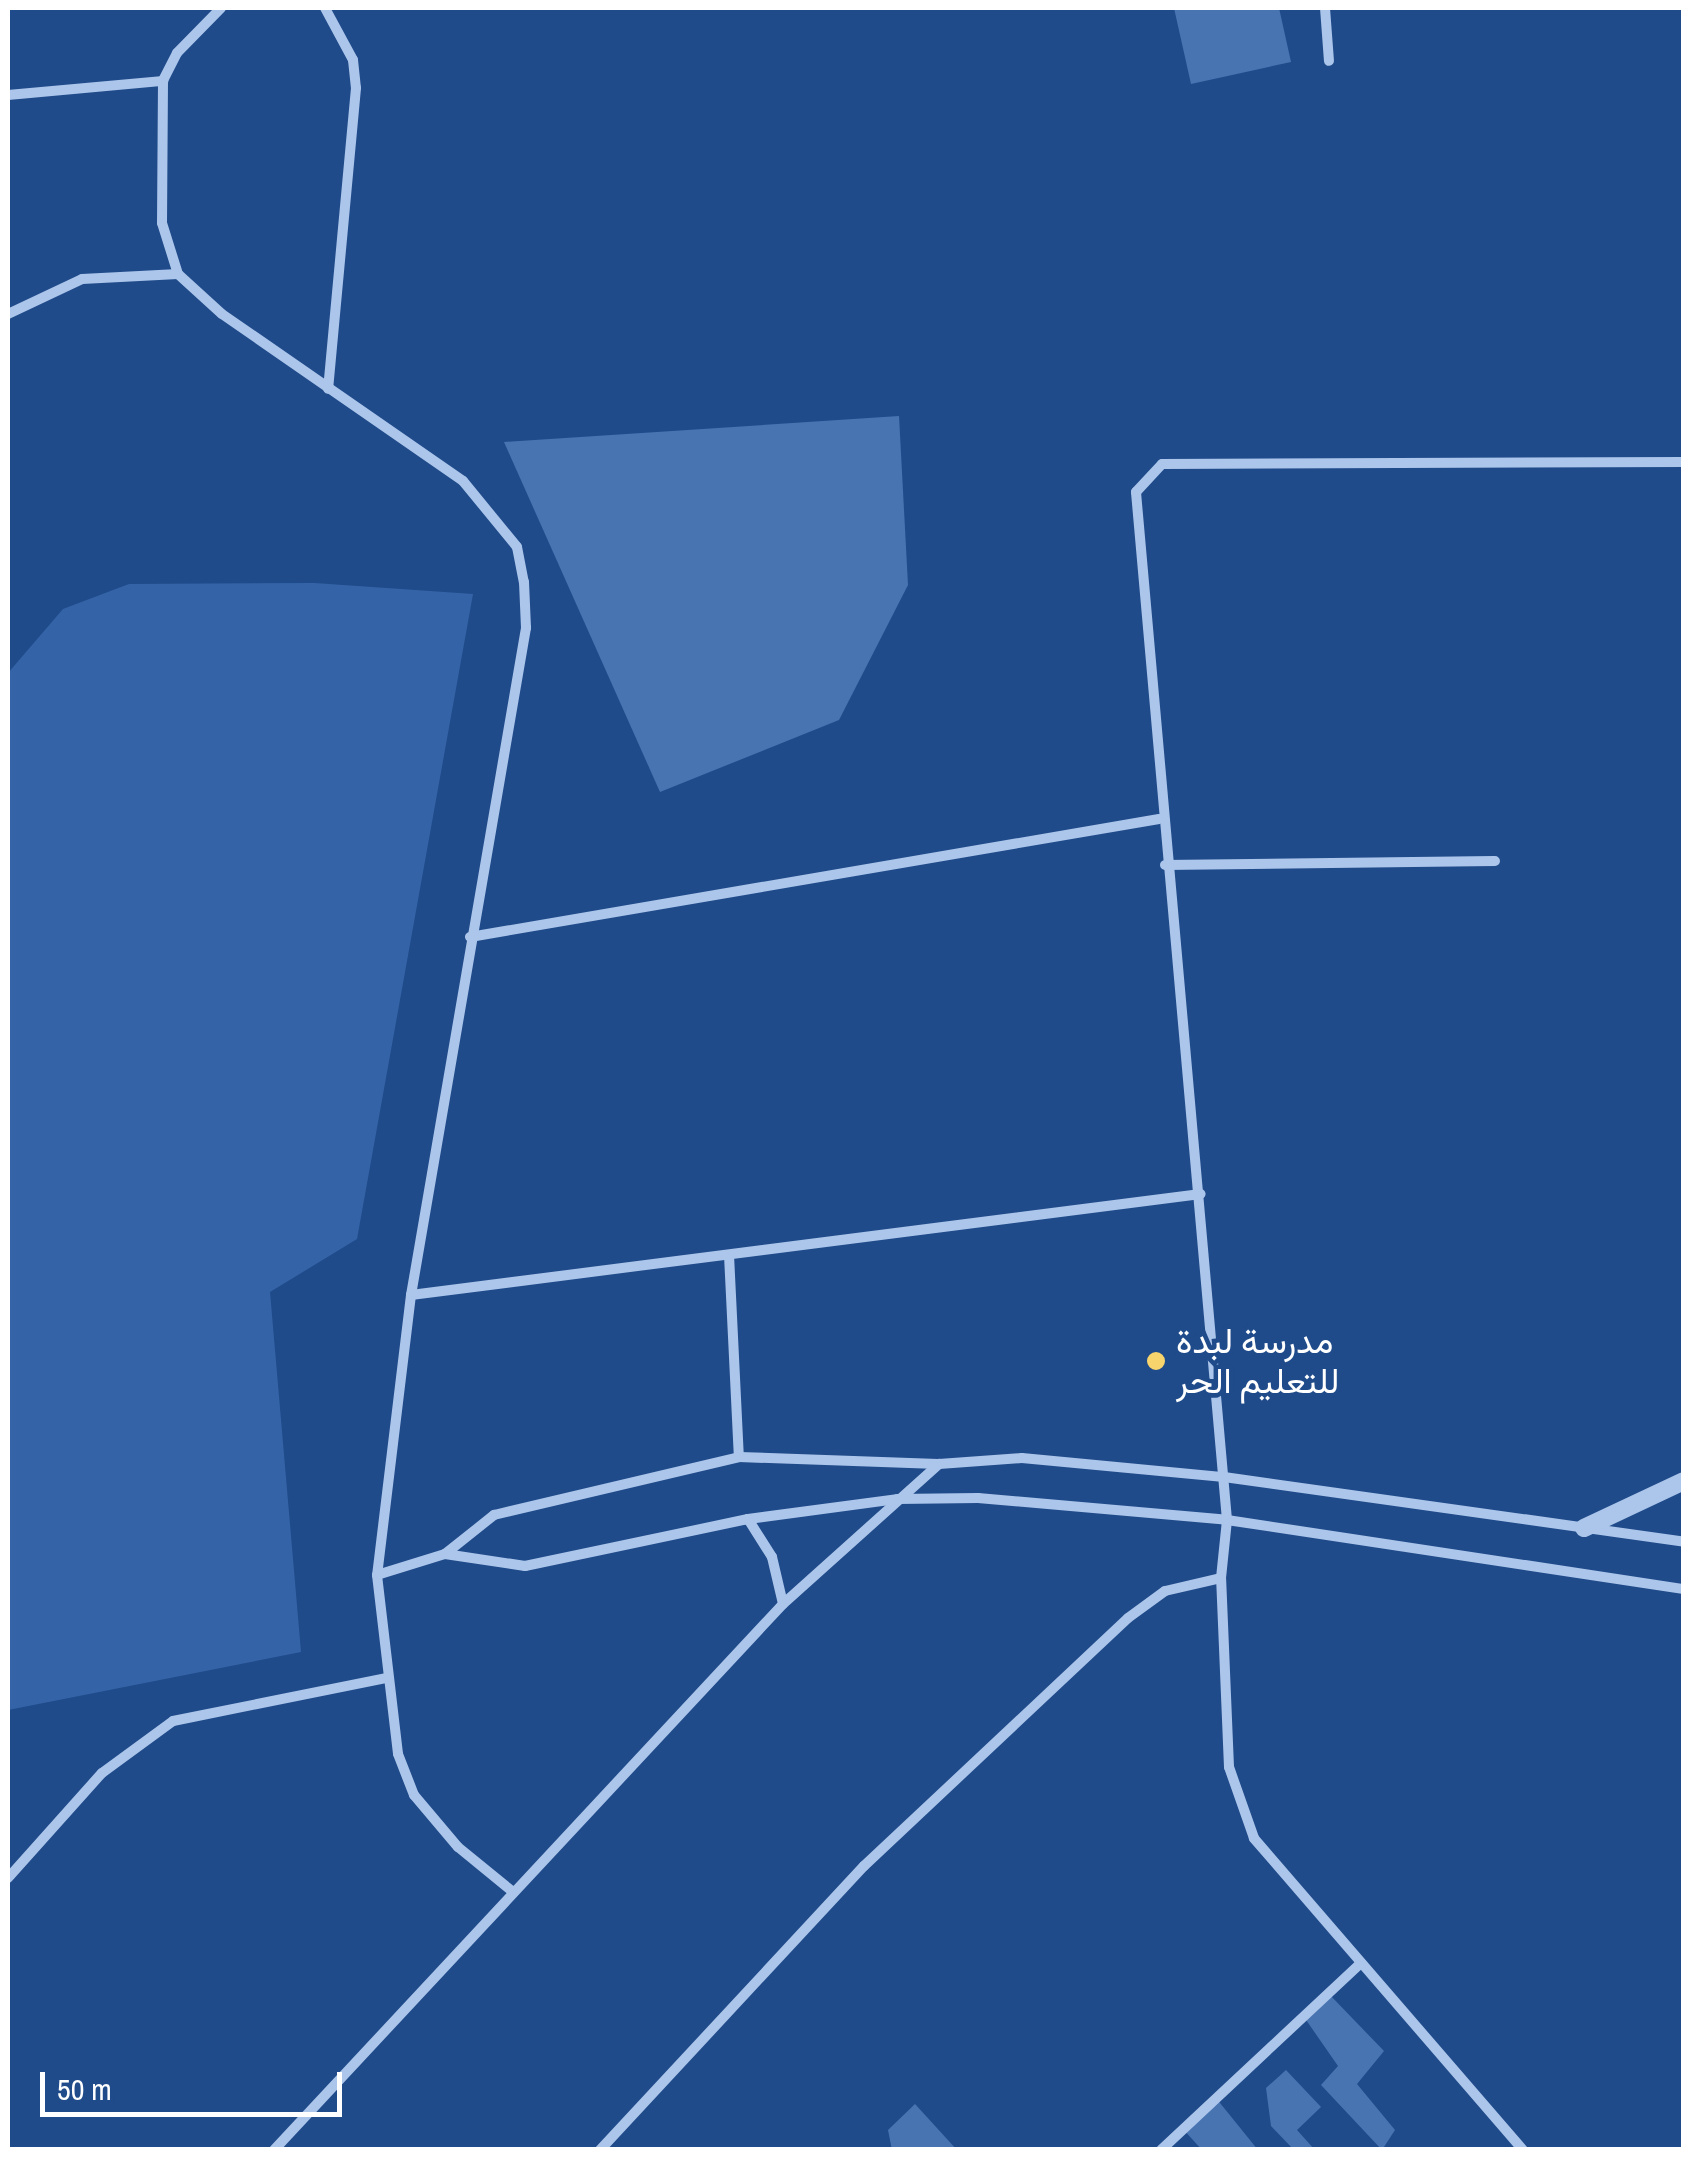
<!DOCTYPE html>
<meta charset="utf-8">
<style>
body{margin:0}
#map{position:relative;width:1691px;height:2157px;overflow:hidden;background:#204b8a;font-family:"Archivo Narrow",Vazirmatn,sans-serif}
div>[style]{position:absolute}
.green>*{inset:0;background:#3464a7}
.building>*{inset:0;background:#4974b2}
.minor>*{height:10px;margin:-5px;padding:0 5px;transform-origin:5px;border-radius:5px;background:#acc6eb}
.tertiary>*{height:18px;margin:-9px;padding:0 9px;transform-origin:9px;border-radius:9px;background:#acc6eb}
.dots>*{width:28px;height:28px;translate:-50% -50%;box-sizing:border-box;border:5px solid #204b8a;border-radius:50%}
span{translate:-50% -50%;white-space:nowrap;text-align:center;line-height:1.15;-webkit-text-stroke:9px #204b8a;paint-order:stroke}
.poi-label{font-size:35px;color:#fff}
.left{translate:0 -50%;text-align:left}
.frame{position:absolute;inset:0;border:10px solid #fff;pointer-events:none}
.scale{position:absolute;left:40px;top:2072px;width:302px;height:45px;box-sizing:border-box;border:5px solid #fff;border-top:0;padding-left:12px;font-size:30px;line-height:35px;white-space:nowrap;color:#fff;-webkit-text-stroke:8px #204b8a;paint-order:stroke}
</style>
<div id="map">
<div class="green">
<i style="clip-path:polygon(314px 583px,473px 594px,357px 1239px,270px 1292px,301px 1652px,8px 1710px,8px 673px,63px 609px,129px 584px)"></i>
</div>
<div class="building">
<i style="clip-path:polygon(1174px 8px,1279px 8px,1291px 62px,1191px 84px)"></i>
<i style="clip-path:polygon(899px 416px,908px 585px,839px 720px,660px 792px,504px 442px)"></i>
<i style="clip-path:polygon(1328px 1993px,1384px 2051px,1357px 2084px,1395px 2130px,1382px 2150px,1321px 2085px,1338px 2066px,1304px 2017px)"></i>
<i style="clip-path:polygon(1286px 2070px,1321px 2107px,1297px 2130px,1315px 2150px,1294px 2150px,1271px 2126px,1266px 2088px)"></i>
<i style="clip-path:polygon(1216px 2098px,1258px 2150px,1202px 2150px,1183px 2129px)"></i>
<i style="clip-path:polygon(915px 2104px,957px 2150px,892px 2150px,888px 2130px)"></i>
</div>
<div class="minor">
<i style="left:221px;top:8px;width:63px;rotate:134.4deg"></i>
<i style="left:177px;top:53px;width:31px;rotate:117deg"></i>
<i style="left:163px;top:81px;width:142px;rotate:90.4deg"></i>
<i style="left:162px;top:223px;width:53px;rotate:72.6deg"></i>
<i style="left:178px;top:274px;width:59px;rotate:42.3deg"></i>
<i style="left:222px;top:314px;width:293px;rotate:34.7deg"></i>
<i style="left:463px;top:481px;width:85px;rotate:50.7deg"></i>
<i style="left:517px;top:547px;width:36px;rotate:79deg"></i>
<i style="left:524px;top:582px;width:46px;rotate:87.5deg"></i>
<i style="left:526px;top:628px;width:677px;rotate:99.78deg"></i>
<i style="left:411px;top:1295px;width:282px;rotate:96.9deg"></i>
<i style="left:377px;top:1575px;width:180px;rotate:83.3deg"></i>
<i style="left:398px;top:1754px;width:44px;rotate:68.7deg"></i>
<i style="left:414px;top:1795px;width:68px;rotate:49.8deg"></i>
<i style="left:458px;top:1847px;width:71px;rotate:39.3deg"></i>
<i style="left:325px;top:8px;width:59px;rotate:61.7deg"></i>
<i style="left:353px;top:60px;width:28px;rotate:84deg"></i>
<i style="left:356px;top:88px;width:302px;rotate:95.3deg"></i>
<i style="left:1325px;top:8px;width:53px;rotate:85.7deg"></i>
<i style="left:8px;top:95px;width:156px;rotate:-5.2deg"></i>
<i style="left:8px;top:314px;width:82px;rotate:-25.3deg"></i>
<i style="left:82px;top:279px;width:96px;rotate:-3deg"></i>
<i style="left:1165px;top:865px;width:330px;rotate:-0.7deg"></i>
<i style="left:470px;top:937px;width:699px;rotate:-9.72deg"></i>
<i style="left:729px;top:1255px;width:202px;rotate:87.2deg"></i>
<i style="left:411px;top:1295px;width:796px;rotate:-7.29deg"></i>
<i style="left:748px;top:1519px;width:45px;rotate:57.7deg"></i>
<i style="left:772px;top:1557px;width:48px;rotate:76.8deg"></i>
<i style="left:445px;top:1554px;width:81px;rotate:8.5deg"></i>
<i style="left:525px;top:1566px;width:228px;rotate:-11.9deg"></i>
<i style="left:748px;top:1519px;width:150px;rotate:-7.6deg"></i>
<i style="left:897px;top:1499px;width:81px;rotate:-0.7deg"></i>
<i style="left:978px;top:1498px;width:250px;rotate:5deg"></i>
<i style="left:1227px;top:1520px;width:462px;rotate:8.6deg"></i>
<i style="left:377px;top:1575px;width:71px;rotate:-17.2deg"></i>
<i style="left:445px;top:1554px;width:63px;rotate:-38.5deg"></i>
<i style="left:494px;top:1515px;width:252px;rotate:-13.3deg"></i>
<i style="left:739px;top:1457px;width:199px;rotate:2deg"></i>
<i style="left:8px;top:1878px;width:141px;rotate:-48.2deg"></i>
<i style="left:102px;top:1773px;width:88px;rotate:-36.2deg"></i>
<i style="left:173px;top:1721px;width:217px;rotate:-11.4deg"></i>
<i style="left:274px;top:2150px;width:746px;rotate:-47.01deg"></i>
<i style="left:783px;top:1604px;width:210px;rotate:-41.9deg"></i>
<i style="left:939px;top:1464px;width:83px;rotate:-4.1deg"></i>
<i style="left:1022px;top:1458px;width:203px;rotate:5.4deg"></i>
<i style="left:1224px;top:1477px;width:465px;rotate:8deg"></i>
<i style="left:600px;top:2150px;width:388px;rotate:-47.1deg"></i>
<i style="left:864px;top:1866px;width:362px;rotate:-43.2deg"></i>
<i style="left:1128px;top:1618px;width:46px;rotate:-36.1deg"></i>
<i style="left:1165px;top:1591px;width:57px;rotate:-13.1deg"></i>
<i style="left:1161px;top:2150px;width:274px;rotate:-43.1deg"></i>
<i style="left:1523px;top:2150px;width:412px;rotate:-130.8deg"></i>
<i style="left:1254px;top:1838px;width:75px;rotate:-109.4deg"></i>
<i style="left:1229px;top:1767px;width:189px;rotate:-92.4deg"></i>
<i style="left:1221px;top:1578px;width:58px;rotate:-84.1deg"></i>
<i style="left:1227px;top:1520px;width:1032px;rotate:-95.06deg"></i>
<i style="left:1136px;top:492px;width:38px;rotate:-47deg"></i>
<i style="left:1162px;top:464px;width:522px;rotate:-0.22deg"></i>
</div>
<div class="tertiary">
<i style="left:1584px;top:1528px;width:110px;rotate:-25.2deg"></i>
</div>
<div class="dots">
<i style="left:1156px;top:1361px;background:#f8d46d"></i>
</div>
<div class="poi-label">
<span class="left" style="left:1176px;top:1361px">مدرسة لبدة<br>للتعليم الحر</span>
</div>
<div class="frame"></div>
<div class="scale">50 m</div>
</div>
